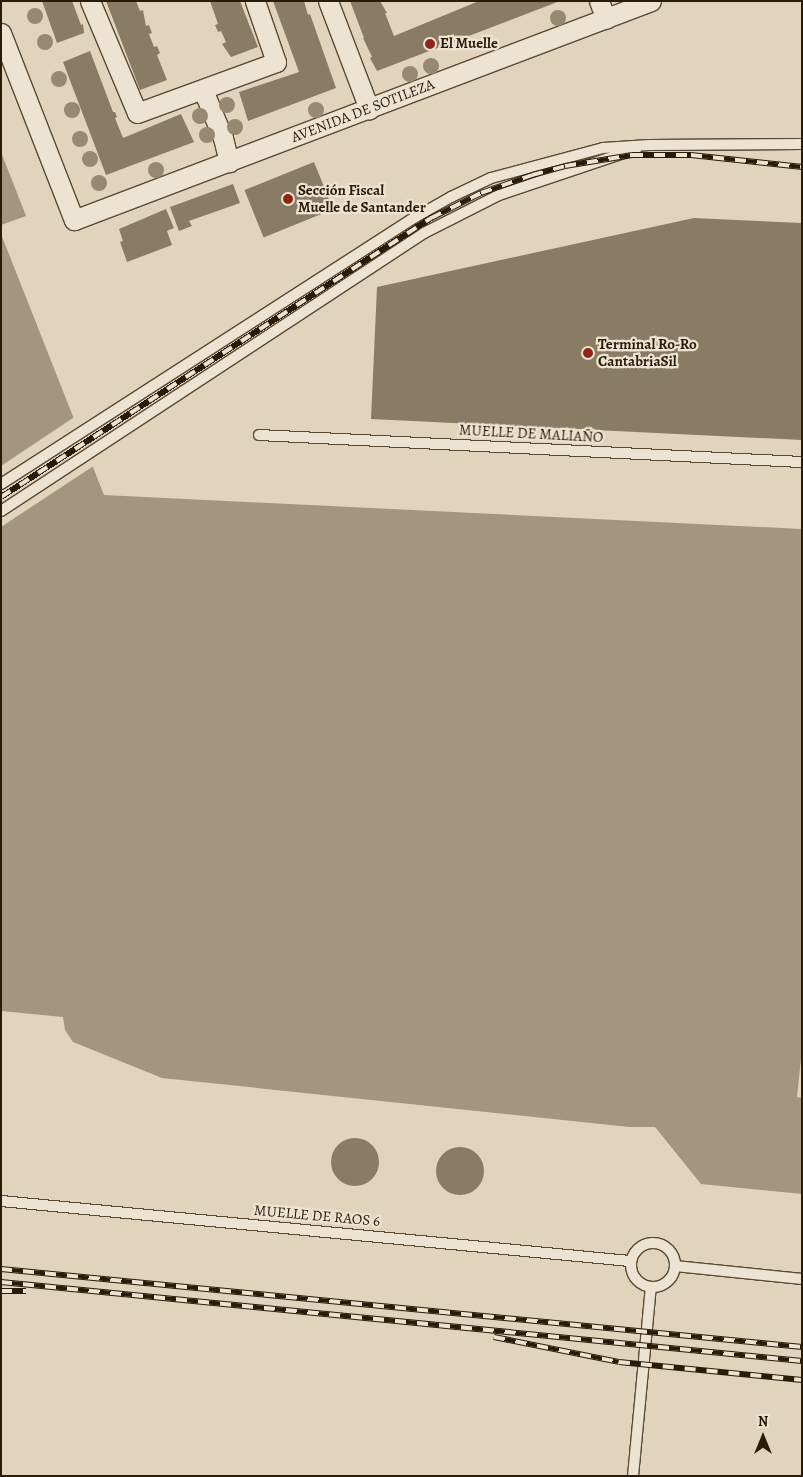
<!DOCTYPE html>
<meta charset="utf-8">
<style>
body{margin:0}
#map{position:relative;width:803px;height:1477px;overflow:hidden;background:#e2d4bc;font-family:Alegreya,serif}
div>[style]{position:absolute}
.water>*{inset:0;background:#a3957e}
.pier>*{inset:0;background:#e2d4bc}
.building>*{inset:0;background:#8a7b65;transform-origin:0 0}
.round{border-radius:50%}
.roads{filter:drop-shadow(1px 0 #584934) drop-shadow(-1px 0 #584934) drop-shadow(0 1px #584934) drop-shadow(0 -1px #584934)}
.service>*{height:10px;margin:-5px;padding:0 5px;transform-origin:5px;border-radius:5px;background:#ece3d3}
.service>.ring{margin:-5px;padding:0;box-sizing:content-box;background:none;border:10px solid #ece3d3;border-radius:50%}
.minor>*{height:19px;margin:-9.5px;padding:0 9.5px;transform-origin:9.5px;border-radius:9.5px;background:#ece3d3}
.rail>*{height:5.5px;margin-top:-2.75px;transform-origin:0;background:repeating-linear-gradient(90deg,#ece3d3 0 11px,#2a1b07 0 22px);box-sizing:border-box;border-block:1px solid #2a1b07}
.trees>*{width:16px;height:16px;margin:-8px;border-radius:50%;background:#968871}
.dots>*{width:14px;height:14px;translate:-50% -50%;box-sizing:border-box;border:2px solid #ece3d3;border-radius:50%}
span{translate:-50% -50%;white-space:nowrap;text-align:center;line-height:1.15;-webkit-text-stroke:4.5px #ece3d3;paint-order:stroke}
.poi-label{font-size:15px;color:#2a1b07;font-weight:700}
.left{translate:0 -50%;text-align:left}
.street-label{font-size:15px;color:#2a1b07}
.frame{position:absolute;inset:0;border:2px solid #2a1b07;pointer-events:none}
.north{position:absolute;left:738px;top:1412px;width:50px;height:50px;-webkit-text-stroke:4px #ece3d3;paint-order:stroke;rotate:0deg;font-size:14px;font-weight:700;line-height:20px;text-align:center;color:#2a1b07}
.north::after{content:'';display:block;margin:auto;width:18px;height:22px;background:#2a1b07;clip-path:polygon(50% 0,100% 100%,50% 72%,0 100%)}
</style>
<div id="map">
<div class="water">
<i style="clip-path:polygon(1px 152px,26px 216px,1px 225px)"></i>
<i style="clip-path:polygon(1px 234px,104px 495px,802px 529px,802px 1049px,797px 1097px,802px 1098px,802px 1194px,701px 1184px,655px 1127px,629px 1127px,162px 1078px,73px 1042px,65px 1030px,63px 1017px,1px 1011px)"></i>
</div>
<div class="pier">
<i style="clip-path:polygon(76px 416px,95px 465px,1px 527px,1px 466px)"></i>
</div>
<div class="building">
<i style="clip-path:polygon(42px 1px,72px 1px,81px 25px,83px 24px,84px 33px,57px 43px)"></i>
<i style="clip-path:polygon(106px 1px,136px 1px,140px 11px,143px 10px,146px 26px,149px 25px,152px 33px,149px 34px,154px 47px,157px 46px,160px 53px,157px 55px,167px 80px,140px 90px)"></i>
<i style="clip-path:polygon(210px 1px,240px 1px,258px 47px,231px 57px,222px 44px,226px 42px,221px 31px,218px 32px,215px 25px,218px 24px)"></i>
<i style="clip-path:polygon(273px 1px,304px 1px,308px 15px,310px 14px,336px 88px,248px 121px,239px 92px,299px 72px)"></i>
<i style="clip-path:polygon(350px 1px,380px 1px,387px 13px,385px 13px,394px 36px,479px 1px,560px 1px,377px 71px,370px 58px,372px 57px,363px 38px,364px 38px)"></i>
<i style="clip-path:polygon(90px 51px,113px 112px,115px 112px,117px 117px,115px 118px,123px 138px,181px 114px,194px 142px,106px 175px,63px 62px)"></i>
<i style="left:314px;top:162px;width:51px;height:75px;rotate:68deg"></i>
<i style="clip-path:polygon(233px 184px,240px 203px,189px 221px,192px 226px,179px 231px,170px 207px)"></i>
<i style="clip-path:polygon(166px 209px,174px 228px,167px 231px,172px 245px,127px 262px,120px 242px,123px 241px,119px 229px)"></i>
<i style="clip-path:polygon(694px 218px,802px 223px,802px 440px,371px 419px,377px 287px)"></i>
<i class="round" style="left:331px;top:1138px;width:48px;height:48px"></i>
<i class="round" style="left:436px;top:1147px;width:48px;height:48px"></i>
</div>
<div class="roads">
<div class="service">
<i style="left:259px;top:435px;width:544px;rotate:2.85deg"></i>
<i style="left:1px;top:484px;width:491px;rotate:-32.8deg"></i>
<i style="left:414px;top:218px;width:43px;rotate:-29.6deg"></i>
<i style="left:451px;top:197px;width:44px;rotate:-25.4deg"></i>
<i style="left:491px;top:178px;width:116px;rotate:-15deg"></i>
<i style="left:603px;top:148px;width:46px;rotate:-3.7deg"></i>
<i style="left:649px;top:145px;width:153px;rotate:-0.4deg"></i>
<i style="left:1px;top:511px;width:506px;rotate:-33.31deg"></i>
<i style="left:424px;top:233px;width:84px;rotate:-26.9deg"></i>
<i style="left:499px;top:195px;width:145px;rotate:-18.6deg"></i>
<i style="left:1px;top:1201px;width:632px;rotate:5.45deg"></i>
<i class="ring" style="left:631px;top:1243px;width:34px;height:34px"></i>
<i style="left:675px;top:1266px;width:128px;rotate:5.8deg"></i>
<i style="left:633px;top:1476px;width:190px;rotate:-84.6deg"></i>
</div>
<div class="minor">
<i style="left:90px;top:1px;width:121px;rotate:67.2deg"></i>
<i style="left:137px;top:113px;width:148px;rotate:-20.1deg"></i>
<i style="left:276px;top:62px;width:65px;rotate:-109deg"></i>
<i style="left:328px;top:1px;width:116px;rotate:69.2deg"></i>
<i style="left:599px;top:1px;width:19px;rotate:69deg"></i>
<i style="left:1px;top:33px;width:201px;rotate:68.7deg"></i>
<i style="left:74px;top:220px;width:617px;rotate:-20.78deg"></i>
<i style="left:203px;top:90px;width:52px;rotate:67.4deg"></i>
<i style="left:223px;top:138px;width:25px;rotate:76deg"></i>
</div>
</div>
<div class="rail">
<i style="left:1px;top:497px;width:513px;rotate:-32.98deg"></i>
<i style="left:431px;top:218px;width:56px;rotate:-26.6deg"></i>
<i style="left:481px;top:193px;width:54px;rotate:-19.4deg"></i>
<i style="left:532px;top:175px;width:34px;rotate:-15deg"></i>
<i style="left:565px;top:166px;width:68px;rotate:-9.3deg"></i>
<i style="left:632px;top:155px;width:59px"></i>
<i style="left:691px;top:155px;width:112px;rotate:6.2deg"></i>
<i style="left:1px;top:1269px;width:805px;rotate:5.56deg"></i>
<i style="left:1px;top:1282px;width:805px;rotate:5.63deg"></i>
<i style="left:1px;top:1291px;width:25px"></i>
<i style="left:494px;top:1337px;width:127px;rotate:11.3deg"></i>
<i style="left:619px;top:1362px;width:184px;rotate:5.6deg"></i>
</div>
<div class="trees">
<i style="left:35px;top:16px"></i>
<i style="left:558px;top:18px"></i>
<i style="left:45px;top:42px"></i>
<i style="left:431px;top:66px"></i>
<i style="left:410px;top:74px"></i>
<i style="left:59px;top:79px"></i>
<i style="left:227px;top:105px"></i>
<i style="left:72px;top:110px"></i>
<i style="left:316px;top:110px"></i>
<i style="left:200px;top:116px"></i>
<i style="left:235px;top:127px"></i>
<i style="left:207px;top:135px"></i>
<i style="left:80px;top:139px"></i>
<i style="left:90px;top:159px"></i>
<i style="left:156px;top:170px"></i>
<i style="left:99px;top:183px"></i>
</div>
<div class="dots">
<i style="left:430px;top:44px;background:#8f2418"></i>
<i style="left:288px;top:199px;background:#8f2418"></i>
<i style="left:588px;top:353px;background:#8f2418"></i>
</div>
<div class="poi-label">
<span class="left" style="left:440px;top:44px">El Muelle</span>
<span class="left" style="left:298px;top:199px">Sección Fiscal<br>Muelle de Santander</span>
<span class="left" style="left:598px;top:353px">Terminal Ro-Ro<br>CantabriaSil</span>
</div>
<div class="street-label">
<span style="left:363px;top:111px;rotate:-21deg">AVENIDA DE SOTILEZA</span>
<span style="left:531px;top:434px;rotate:3deg">MUELLE DE MALIAÑO</span>
<span style="left:317px;top:1216px;rotate:5deg">MUELLE DE RAOS 6</span>
</div>
<div class="frame"></div>
<div class="north">N</div>
</div>
